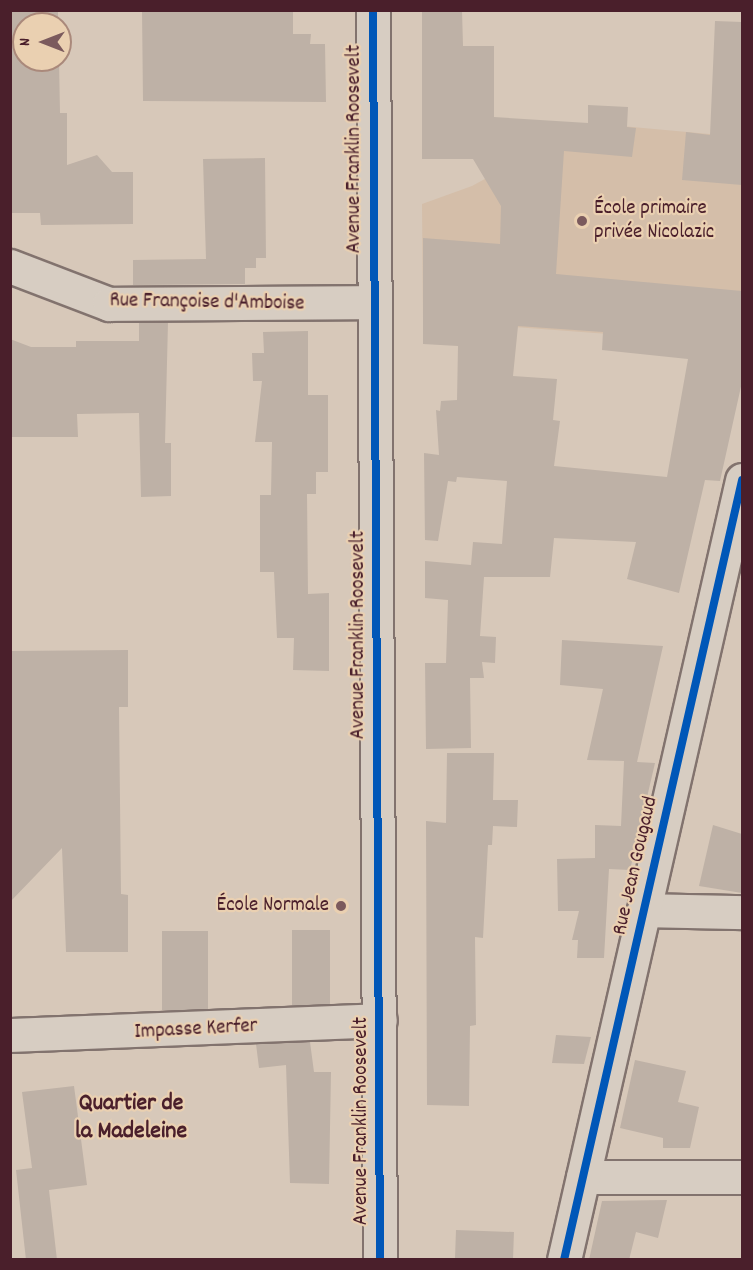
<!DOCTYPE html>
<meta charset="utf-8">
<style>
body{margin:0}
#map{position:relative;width:753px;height:1270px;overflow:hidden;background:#d7c8b9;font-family:Dekko,sans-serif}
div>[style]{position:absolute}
.built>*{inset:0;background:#d4bea9}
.building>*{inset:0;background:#beb1a6;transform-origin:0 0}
.roads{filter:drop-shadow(2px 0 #82736e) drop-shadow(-2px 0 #82736e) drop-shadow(0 2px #82736e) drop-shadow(0 -2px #82736e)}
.minor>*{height:33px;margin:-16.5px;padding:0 16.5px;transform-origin:16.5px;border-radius:16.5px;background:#d7cdc2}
.major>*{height:33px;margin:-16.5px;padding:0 16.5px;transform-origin:16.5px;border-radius:16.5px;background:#d7cdc2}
.cycleway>*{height:8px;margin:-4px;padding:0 4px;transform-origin:4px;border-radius:4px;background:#0057b8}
.dots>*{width:16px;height:16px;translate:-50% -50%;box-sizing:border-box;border:3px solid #ead0b1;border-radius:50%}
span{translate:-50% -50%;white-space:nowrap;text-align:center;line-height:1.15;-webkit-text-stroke:4.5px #ead0b1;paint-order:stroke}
.street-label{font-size:21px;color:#4a1f2b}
.poi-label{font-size:21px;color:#4a1f2b}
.left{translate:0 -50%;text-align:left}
.right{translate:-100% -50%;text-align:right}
.quarter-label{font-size:24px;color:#4a1f2b;font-weight:700}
.frame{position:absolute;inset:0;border:12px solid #4a1f2b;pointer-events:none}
.north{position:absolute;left:12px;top:12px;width:60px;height:60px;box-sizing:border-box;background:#ead0b1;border:2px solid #aa897b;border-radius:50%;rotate:270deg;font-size:16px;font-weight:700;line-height:24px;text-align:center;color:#4a1f2b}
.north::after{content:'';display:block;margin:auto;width:21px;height:27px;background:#7b5a5d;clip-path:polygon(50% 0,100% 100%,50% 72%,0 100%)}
</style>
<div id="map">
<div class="built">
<i style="clip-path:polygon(588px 123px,742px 137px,742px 344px,423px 320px,422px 204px,472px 186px)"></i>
</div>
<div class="building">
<i style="clip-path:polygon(10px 10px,58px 10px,58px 24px,24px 24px,24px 60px,59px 60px,60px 113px,67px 113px,67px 165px,97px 155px,112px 172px,133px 172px,133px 224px,41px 225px,40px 213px,10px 213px)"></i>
<i style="clip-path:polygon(142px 10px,293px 10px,293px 34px,311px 34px,310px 44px,325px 44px,326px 102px,143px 101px)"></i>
<i style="clip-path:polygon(evenodd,422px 10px,462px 10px,463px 46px,494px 46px,494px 117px,588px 123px,588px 105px,628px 107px,627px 127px,636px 128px,632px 157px,564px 151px,556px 274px,742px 291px,742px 382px,720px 481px,705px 480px,679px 593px,627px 579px,636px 542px,554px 538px,550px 577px,484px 577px,480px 636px,496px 637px,495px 663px,482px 662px,484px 678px,470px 678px,471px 748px,426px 749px,425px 663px,446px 663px,448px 600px,425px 598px,425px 561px,471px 565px,473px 542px,502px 544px,507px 481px,457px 477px,456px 482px,448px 481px,438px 541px,425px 540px,424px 453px,439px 455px,436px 410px,440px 411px,441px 401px,457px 400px,458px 346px,423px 344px,423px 238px,500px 244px,501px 206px,473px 159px,422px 159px,422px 10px,518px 326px,603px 332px,602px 350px,688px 359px,667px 477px,554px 466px,560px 421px,553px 420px,557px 379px,513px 376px,518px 326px)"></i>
<i style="clip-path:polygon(715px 21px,742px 22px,742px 185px,682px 180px,686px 132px,710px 135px)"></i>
<i style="clip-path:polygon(265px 158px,266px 258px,256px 258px,256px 268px,245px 268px,245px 284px,133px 285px,133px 260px,206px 259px,203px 159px)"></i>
<i style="clip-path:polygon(168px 322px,165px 443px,171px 443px,171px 496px,141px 497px,139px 413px,77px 414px,78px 437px,10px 437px,10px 339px,31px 347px,76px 347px,76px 341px,139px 341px,139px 323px)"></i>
<i style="clip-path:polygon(308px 331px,308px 395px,328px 395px,328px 472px,316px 472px,316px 494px,307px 494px,308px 594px,329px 593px,329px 671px,293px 670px,294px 638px,277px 638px,274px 572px,260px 572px,260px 495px,271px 495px,272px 442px,255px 442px,262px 381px,253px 381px,252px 353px,264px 353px,263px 332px)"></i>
<i style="clip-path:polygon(562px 640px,663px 646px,637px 762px,655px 763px,630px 870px,609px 869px,604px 958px,577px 958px,578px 940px,572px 940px,579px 911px,558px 911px,557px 859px,595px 858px,595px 825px,621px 826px,624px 761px,587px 760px,603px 689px,560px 685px)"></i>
<i style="clip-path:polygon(128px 650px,128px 707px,119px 707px,121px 894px,128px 895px,128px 952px,66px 952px,62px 848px,10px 902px,10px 651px)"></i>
<i style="clip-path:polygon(447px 753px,494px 753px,493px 800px,518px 800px,517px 827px,493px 826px,492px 845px,488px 845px,483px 938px,475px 937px,476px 1025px,470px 1026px,469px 1106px,427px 1105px,426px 821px,446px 823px)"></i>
<i style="clip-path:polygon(713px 825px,742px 834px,742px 893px,699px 886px)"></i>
<i style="left:292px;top:930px;width:38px;height:75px"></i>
<i style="left:162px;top:931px;width:46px;height:79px"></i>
<i style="clip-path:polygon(556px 1035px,591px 1037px,584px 1064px,552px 1063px)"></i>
<i style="clip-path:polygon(310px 1042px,314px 1072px,331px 1072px,329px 1184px,290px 1183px,286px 1065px,259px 1068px,256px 1044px)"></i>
<i style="clip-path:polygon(635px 1060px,686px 1071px,678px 1102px,699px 1107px,690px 1148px,663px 1148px,663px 1138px,620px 1128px)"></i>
<i style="clip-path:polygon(74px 1086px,87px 1185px,49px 1190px,57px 1260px,26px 1260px,16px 1170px,32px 1168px,22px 1092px)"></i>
<i style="clip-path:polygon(667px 1200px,658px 1238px,636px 1232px,629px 1260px,589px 1260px,602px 1201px)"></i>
<i style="left:456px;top:1230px;width:58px;height:30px;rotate:2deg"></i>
</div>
<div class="roads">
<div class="minor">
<i style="left:10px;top:266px;width:106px;rotate:21deg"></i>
<i style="left:109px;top:304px;width:265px;rotate:-0.4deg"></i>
<i style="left:644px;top:910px;width:98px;rotate:1.2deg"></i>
<i style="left:10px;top:1035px;width:370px;rotate:-2.3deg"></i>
<i style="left:583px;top:1177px;width:159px"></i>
</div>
<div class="major">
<i style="left:373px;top:10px;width:1250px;rotate:89.68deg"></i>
<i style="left:564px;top:1260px;width:800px;rotate:-77.14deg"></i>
</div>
</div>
<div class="cycleway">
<i style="left:373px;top:10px;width:1250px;rotate:89.68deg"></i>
<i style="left:564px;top:1260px;width:800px;rotate:-77.14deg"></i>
</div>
<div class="dots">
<i style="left:582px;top:221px;background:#7b5a5d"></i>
<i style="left:341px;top:906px;background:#7b5a5d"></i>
</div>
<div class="street-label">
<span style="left:355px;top:149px;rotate:-90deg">Avenue Franklin Roosevelt</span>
<span style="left:207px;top:303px;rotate:1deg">Rue Françoise d'Amboise</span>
<span style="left:359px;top:635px;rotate:-90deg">Avenue Franklin Roosevelt</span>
<span style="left:636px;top:866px;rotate:-77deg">Rue Jean Gougaud</span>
<span style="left:196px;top:1030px;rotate:-3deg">Impasse Kerfer</span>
<span style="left:362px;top:1121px;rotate:-90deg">Avenue Franklin Roosevelt</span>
</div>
<div class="poi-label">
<span class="left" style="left:594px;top:221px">École primaire<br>privée Nicolazic</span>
<span class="right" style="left:329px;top:906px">École Normale</span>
</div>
<div class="quarter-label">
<span style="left:131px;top:1119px">Quartier de<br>la Madeleine</span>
</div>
<div class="frame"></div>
<div class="north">N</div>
</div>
